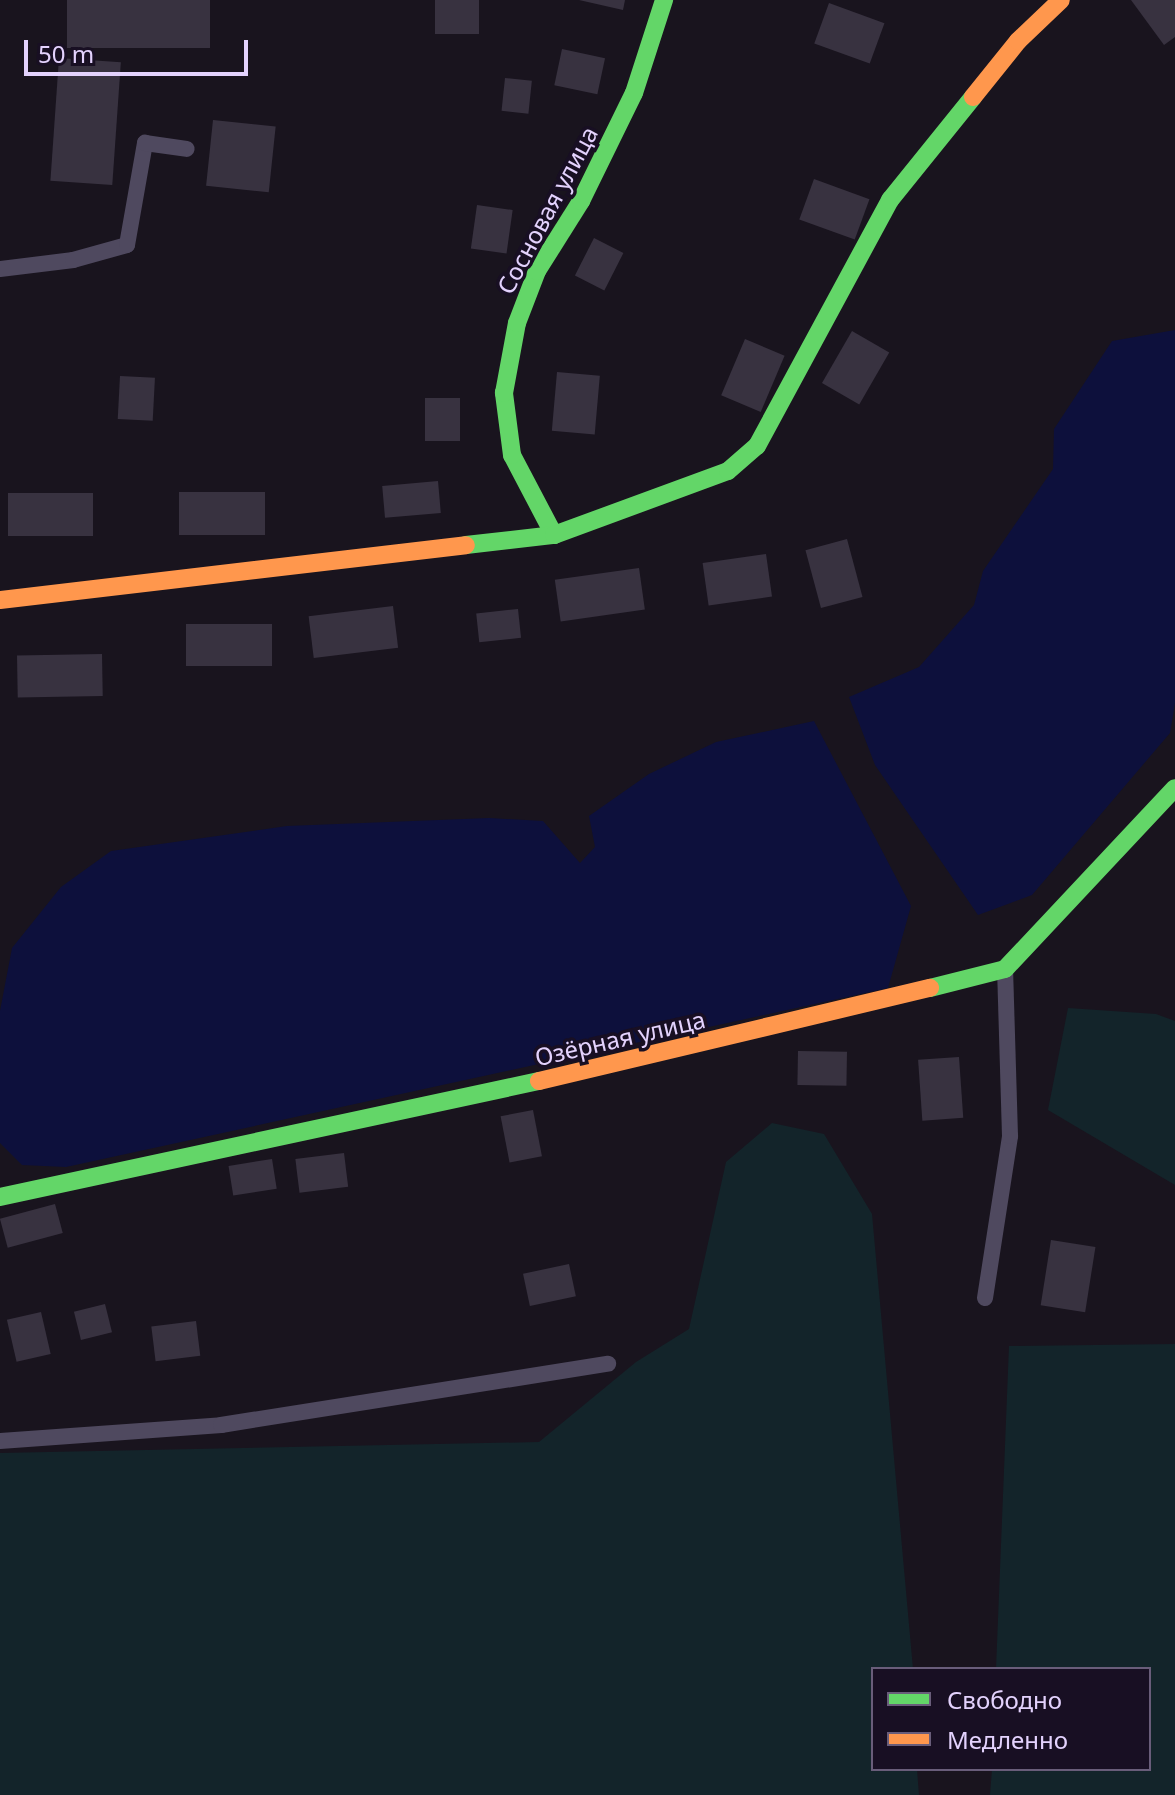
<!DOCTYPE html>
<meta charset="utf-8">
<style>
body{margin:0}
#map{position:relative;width:1175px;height:1795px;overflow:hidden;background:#19141e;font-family:"Noto Sans",sans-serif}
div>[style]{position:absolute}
.green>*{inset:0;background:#13242a}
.water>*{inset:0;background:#0d103c}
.building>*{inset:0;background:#383240;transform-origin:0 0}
.lane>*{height:16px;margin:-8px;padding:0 8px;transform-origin:8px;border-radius:8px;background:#4f495f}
.fast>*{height:18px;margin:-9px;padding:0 9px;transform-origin:9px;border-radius:9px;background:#63d668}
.slow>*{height:18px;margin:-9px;padding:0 9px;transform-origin:9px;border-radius:9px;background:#ff974d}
span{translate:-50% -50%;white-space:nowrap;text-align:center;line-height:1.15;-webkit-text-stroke:7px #180f23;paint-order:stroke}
.street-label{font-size:24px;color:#e3d2fd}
.legend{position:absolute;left:871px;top:1667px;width:280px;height:104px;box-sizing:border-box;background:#180f23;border:2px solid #695d7a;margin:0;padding:10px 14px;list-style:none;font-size:24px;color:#e3d2fd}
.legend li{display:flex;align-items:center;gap:16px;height:40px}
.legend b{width:40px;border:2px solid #695d7a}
.scale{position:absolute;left:24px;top:40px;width:224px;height:36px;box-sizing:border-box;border:4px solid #e3d2fd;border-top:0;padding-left:10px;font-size:24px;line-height:28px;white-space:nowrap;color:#e3d2fd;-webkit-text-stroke:6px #180f23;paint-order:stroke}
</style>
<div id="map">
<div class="green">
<i style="clip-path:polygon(1068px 1008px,1156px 1014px,1175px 1021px,1175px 1185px,1048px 1110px)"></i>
<i style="clip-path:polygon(772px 1123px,824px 1134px,872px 1214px,913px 1669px,873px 1669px,873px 1769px,917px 1769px,919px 1795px,0 1795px,0 1453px,539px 1442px,636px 1362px,689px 1329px,726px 1162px)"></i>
<i style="clip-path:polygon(1175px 1344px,1175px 1795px,990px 1795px,992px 1769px,1149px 1769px,1149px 1669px,996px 1669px,1009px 1346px)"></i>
</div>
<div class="water">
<i style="clip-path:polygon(1175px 330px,1175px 703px,1170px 733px,1032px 895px,978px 915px,875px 765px,849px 697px,919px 667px,974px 605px,983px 571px,1053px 469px,1054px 429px,1112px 341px)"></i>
<i style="clip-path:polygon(814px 721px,911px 906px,888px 988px,66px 1167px,22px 1165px,0 1143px,0 1011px,12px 948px,61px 887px,111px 851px,287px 826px,489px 818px,543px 821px,580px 863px,595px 847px,589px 816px,649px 774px,716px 742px)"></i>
</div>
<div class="building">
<i style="left:67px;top:0;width:143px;height:48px"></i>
<i style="left:435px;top:0;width:44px;height:34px"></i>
<i style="clip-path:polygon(579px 0,625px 0,623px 10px)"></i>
<i style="clip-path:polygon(1131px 0,1175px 0,1175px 37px,1164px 45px)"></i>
<i style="left:829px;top:3px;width:59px;height:43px;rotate:20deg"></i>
<i style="left:562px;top:49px;width:44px;height:37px;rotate:12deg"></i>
<i style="left:59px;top:58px;width:62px;height:123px;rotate:4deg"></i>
<i style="left:505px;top:78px;width:27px;height:33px;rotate:6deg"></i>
<i style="left:213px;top:120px;width:63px;height:66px;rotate:6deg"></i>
<i style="left:814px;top:179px;width:59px;height:43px;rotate:20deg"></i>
<i style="left:477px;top:205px;width:36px;height:44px;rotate:8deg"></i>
<i style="left:594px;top:238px;width:33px;height:42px;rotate:27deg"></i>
<i style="left:852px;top:331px;width:43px;height:60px;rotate:30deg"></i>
<i style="left:745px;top:339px;width:43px;height:61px;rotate:23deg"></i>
<i style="left:557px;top:372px;width:43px;height:59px;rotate:5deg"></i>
<i style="left:120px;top:376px;width:35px;height:43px;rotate:3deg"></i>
<i style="left:425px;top:398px;width:35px;height:43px"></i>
<i style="left:438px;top:481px;width:32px;height:56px;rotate:85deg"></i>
<i style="left:265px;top:492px;width:43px;height:86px;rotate:90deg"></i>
<i style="left:93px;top:493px;width:43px;height:85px;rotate:90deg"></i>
<i style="left:847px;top:539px;width:60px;height:43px;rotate:75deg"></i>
<i style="left:766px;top:554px;width:43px;height:64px;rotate:82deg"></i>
<i style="left:639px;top:568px;width:42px;height:85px;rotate:82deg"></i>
<i style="left:393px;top:606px;width:42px;height:85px;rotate:83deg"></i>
<i style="left:518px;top:609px;width:29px;height:42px;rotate:84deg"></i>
<i style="left:272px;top:624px;width:42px;height:86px;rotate:90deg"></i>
<i style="left:102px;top:654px;width:42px;height:85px;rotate:89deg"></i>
<i style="left:798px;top:1051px;width:49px;height:34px;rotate:1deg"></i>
<i style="left:959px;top:1057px;width:61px;height:41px;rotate:86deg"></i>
<i style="left:533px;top:1110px;width:47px;height:33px;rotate:79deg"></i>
<i style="left:344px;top:1153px;width:34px;height:49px;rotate:83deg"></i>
<i style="left:272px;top:1159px;width:30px;height:44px;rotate:81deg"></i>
<i style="left:55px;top:1204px;width:30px;height:57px;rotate:75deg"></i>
<i style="left:1051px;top:1240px;width:45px;height:66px;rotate:9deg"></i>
<i style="left:569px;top:1264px;width:33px;height:47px;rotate:78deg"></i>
<i style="left:105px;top:1304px;width:29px;height:32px;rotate:76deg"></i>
<i style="left:41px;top:1312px;width:43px;height:35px;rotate:77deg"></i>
<i style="left:196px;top:1321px;width:35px;height:45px;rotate:83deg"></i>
</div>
<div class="lane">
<i style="left:0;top:269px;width:74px;rotate:-7deg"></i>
<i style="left:73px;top:260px;width:56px;rotate:-15.5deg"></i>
<i style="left:127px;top:245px;width:104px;rotate:-80deg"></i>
<i style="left:145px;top:143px;width:42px;rotate:8.1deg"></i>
<i style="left:985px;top:1298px;width:164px;rotate:-81.2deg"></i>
<i style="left:1010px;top:1136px;width:165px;rotate:-91.7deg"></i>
<i style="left:0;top:1441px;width:222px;rotate:-4.1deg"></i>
<i style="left:221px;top:1425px;width:392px;rotate:-9deg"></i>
</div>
<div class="fast">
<i style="left:554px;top:535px;width:90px;rotate:-117.7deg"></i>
<i style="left:512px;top:455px;width:63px;rotate:-97.4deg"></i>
<i style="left:504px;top:393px;width:71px;rotate:-79.5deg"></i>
<i style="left:517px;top:323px;width:56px;rotate:-69deg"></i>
<i style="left:537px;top:271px;width:83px;rotate:-57.8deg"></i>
<i style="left:581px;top:201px;width:120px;rotate:-63.9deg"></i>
<i style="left:634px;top:93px;width:98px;rotate:-72.1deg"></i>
<i style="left:466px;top:545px;width:89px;rotate:-6.5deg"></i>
<i style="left:554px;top:535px;width:185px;rotate:-20.2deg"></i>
<i style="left:728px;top:471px;width:38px;rotate:-41deg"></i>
<i style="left:757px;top:446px;width:280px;rotate:-61.6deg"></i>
<i style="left:890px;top:200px;width:132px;rotate:-51.1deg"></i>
<i style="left:930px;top:988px;width:77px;rotate:-14.2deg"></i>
<i style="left:1005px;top:969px;width:248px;rotate:-46.8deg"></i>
<i style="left:0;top:1197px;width:551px;rotate:-12.15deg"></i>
</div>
<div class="slow">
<i style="left:973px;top:97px;width:72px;rotate:-51.2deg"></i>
<i style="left:1018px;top:41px;width:59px;rotate:-43.6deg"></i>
<i style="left:0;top:600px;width:469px;rotate:-6.7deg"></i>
<i style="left:539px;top:1081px;width:402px;rotate:-13.4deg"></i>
</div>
<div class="street-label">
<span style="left:547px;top:210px;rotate:-62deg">Сосновая улица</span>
<span style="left:620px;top:1038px;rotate:-13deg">Озёрная улица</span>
</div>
<ul class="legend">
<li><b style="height:10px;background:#63d668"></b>Свободно</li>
<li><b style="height:10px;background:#ff974d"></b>Медленно</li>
</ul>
<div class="scale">50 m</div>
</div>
